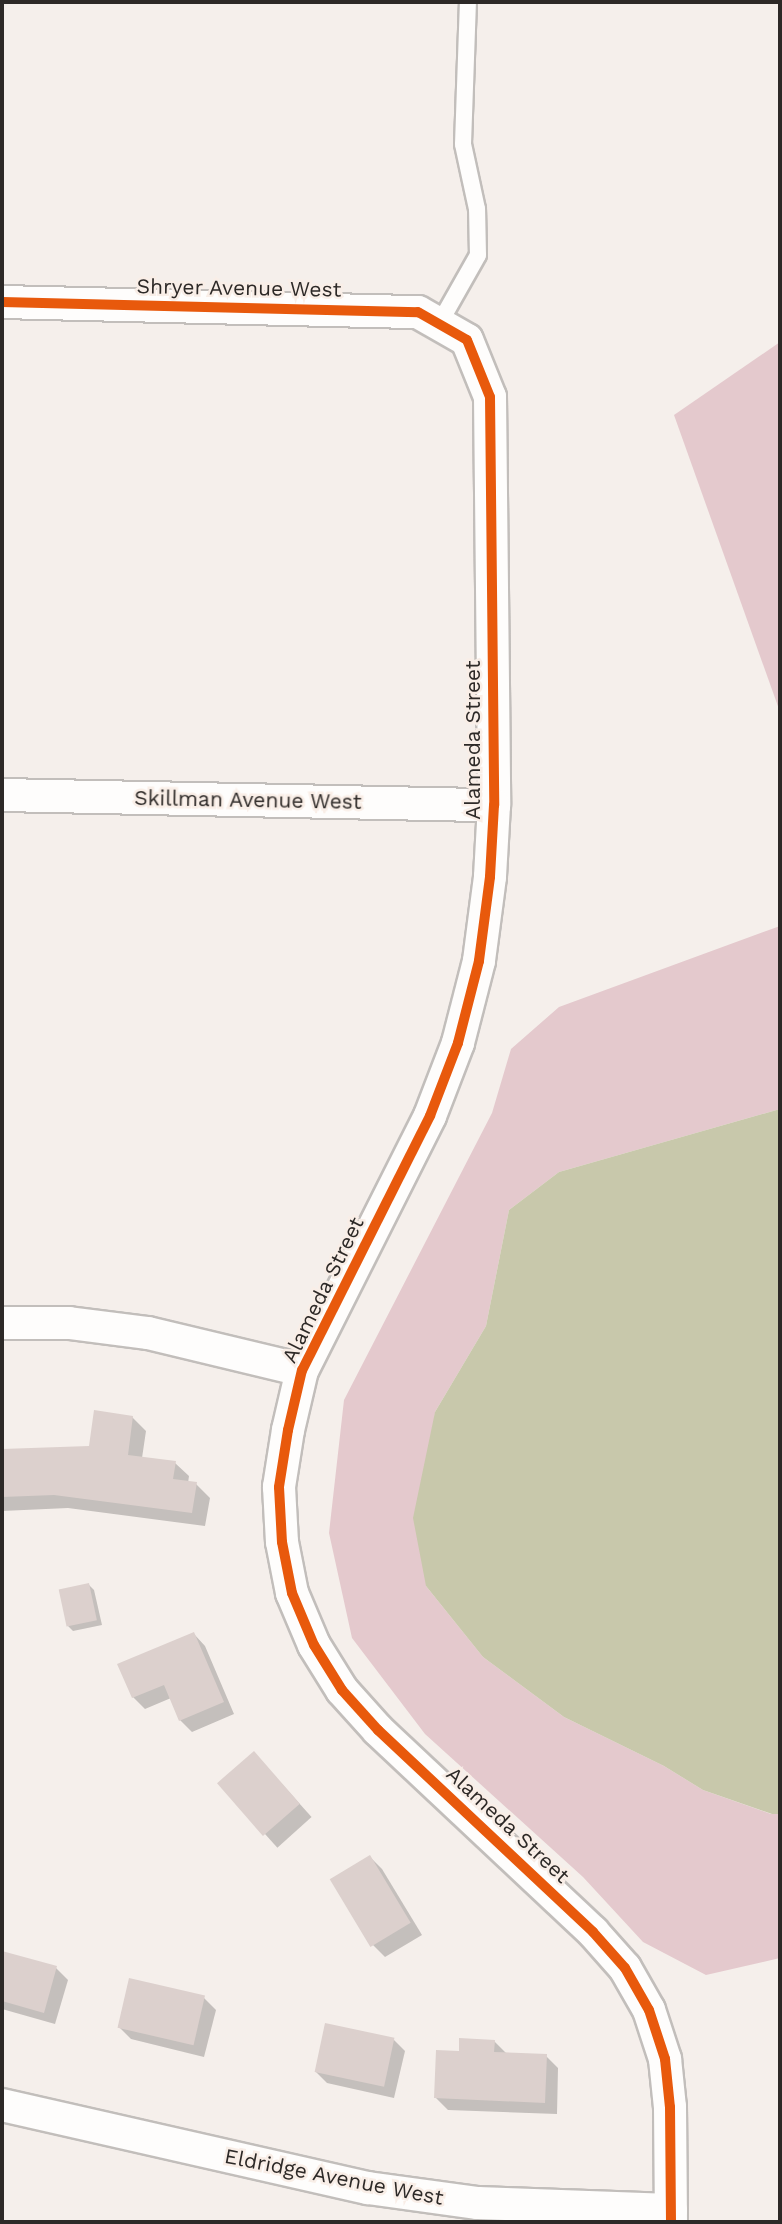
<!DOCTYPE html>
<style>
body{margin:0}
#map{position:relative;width:782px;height:2224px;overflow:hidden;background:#f5efeb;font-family:"Work Sans",sans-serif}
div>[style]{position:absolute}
.forest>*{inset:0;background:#e4c9cd}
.water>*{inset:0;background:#c8c8ab}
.shadow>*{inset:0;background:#0003;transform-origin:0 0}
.building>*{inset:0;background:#dcd0cd;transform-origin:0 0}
.roads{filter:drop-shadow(2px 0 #c2bebb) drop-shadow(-2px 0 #c2bebb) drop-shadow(0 2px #c2bebb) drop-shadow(0 -2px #c2bebb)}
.service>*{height:16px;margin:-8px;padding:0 8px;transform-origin:8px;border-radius:8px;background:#fefdfc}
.minor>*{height:32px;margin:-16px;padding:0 16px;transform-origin:16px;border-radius:16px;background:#fefdfc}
.cycleway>*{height:10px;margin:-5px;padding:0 5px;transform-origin:5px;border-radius:5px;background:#e8590c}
span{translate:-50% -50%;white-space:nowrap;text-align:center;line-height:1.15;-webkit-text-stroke:5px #f9eee7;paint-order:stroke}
.street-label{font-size:21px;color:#2d2927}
.frame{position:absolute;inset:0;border:4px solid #2d2927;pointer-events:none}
</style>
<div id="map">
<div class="forest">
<i style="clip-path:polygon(780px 342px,780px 712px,674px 415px)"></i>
<i style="clip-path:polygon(780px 926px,780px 1109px,559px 1172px,509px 1210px,486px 1326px,435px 1412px,426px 1586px,483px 1657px,564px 1717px,664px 1766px,703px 1790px,771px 1814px,780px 1814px,780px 1958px,706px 1975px,643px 1942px,583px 1877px,425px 1734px,352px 1638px,329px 1533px,344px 1400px,492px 1113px,511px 1049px,559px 1007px)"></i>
</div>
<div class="water">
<i style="clip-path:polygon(780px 1109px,780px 1814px,772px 1814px,703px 1790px,664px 1766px,564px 1717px,483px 1657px,426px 1586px,413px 1518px,435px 1412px,486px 1326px,509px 1210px,559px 1172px)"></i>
</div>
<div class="shadow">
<i style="clip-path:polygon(132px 1417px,146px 1431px,142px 1458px,175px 1463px,189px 1476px,188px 1483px,196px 1484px,210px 1498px,205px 1526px,68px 1508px,2px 1511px,2px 1451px,91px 1447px)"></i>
<i style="clip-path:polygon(89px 1585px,94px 1590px,102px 1625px,73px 1631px,67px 1625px)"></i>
<i style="clip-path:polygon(194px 1634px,205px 1646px,234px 1714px,192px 1732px,180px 1720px,171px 1698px,145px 1709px,133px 1697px)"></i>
<i style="left:254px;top:1753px;width:86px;height:46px;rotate:48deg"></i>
<i style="clip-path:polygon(370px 1857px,382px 1869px,422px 1935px,385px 1957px,373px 1945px,332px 1880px)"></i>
<i style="clip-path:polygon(2px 1953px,56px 1968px,68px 1980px,55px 2024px,2px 2009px)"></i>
<i style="clip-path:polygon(204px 1998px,216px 2010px,204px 2057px,131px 2039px,119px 2027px)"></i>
<i style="clip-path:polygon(393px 2039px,405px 2051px,394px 2098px,327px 2083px,315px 2071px)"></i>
<i style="clip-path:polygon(494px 2041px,506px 2053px,546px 2056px,558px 2068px,557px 2114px,448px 2110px,436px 2098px,460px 2053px)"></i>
</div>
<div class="building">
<i style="clip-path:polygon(94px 1410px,133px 1416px,128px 1455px,176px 1461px,173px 1479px,197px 1482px,192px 1513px,54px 1495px,2px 1497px,2px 1449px,89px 1446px)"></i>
<i style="left:89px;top:1583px;width:38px;height:31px;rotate:78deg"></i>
<i style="clip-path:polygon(194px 1632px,224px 1702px,179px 1721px,164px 1685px,132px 1698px,117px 1664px)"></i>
<i style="left:254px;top:1751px;width:70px;height:49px;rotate:49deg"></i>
<i style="left:370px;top:1855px;width:79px;height:47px;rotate:59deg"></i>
<i style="clip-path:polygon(2px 1951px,57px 1966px,44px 2013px,2px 2001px)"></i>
<i style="left:129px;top:1978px;width:78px;height:51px;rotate:13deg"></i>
<i style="left:325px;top:2023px;width:71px;height:50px;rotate:12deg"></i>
<i style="clip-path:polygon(459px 2038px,495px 2040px,494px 2052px,547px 2054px,545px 2103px,434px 2098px,436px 2050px,459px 2051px)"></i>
</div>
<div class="roads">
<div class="service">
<i style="left:439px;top:324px;width:79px;rotate:-60.5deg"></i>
<i style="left:478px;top:255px;width:46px;rotate:-91.2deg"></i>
<i style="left:477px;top:209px;width:66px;rotate:-102.2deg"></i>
<i style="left:463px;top:144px;width:142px;rotate:-88deg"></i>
</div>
<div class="minor">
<i style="left:2px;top:302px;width:416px;rotate:1.4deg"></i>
<i style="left:418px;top:312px;width:56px;rotate:29.7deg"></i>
<i style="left:467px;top:340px;width:61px;rotate:68deg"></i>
<i style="left:490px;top:397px;width:408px;rotate:89.4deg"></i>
<i style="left:494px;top:805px;width:72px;rotate:93.2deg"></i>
<i style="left:490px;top:877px;width:85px;rotate:97.5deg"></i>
<i style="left:479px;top:961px;width:85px;rotate:104.4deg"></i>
<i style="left:458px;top:1043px;width:78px;rotate:111deg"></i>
<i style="left:430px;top:1116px;width:284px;rotate:116.7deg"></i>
<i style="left:302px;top:1370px;width:62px;rotate:103.1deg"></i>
<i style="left:288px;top:1430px;width:58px;rotate:99deg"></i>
<i style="left:279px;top:1487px;width:55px;rotate:86.9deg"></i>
<i style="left:282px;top:1542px;width:52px;rotate:78.9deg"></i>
<i style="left:292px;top:1593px;width:56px;rotate:67.1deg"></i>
<i style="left:314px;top:1645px;width:53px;rotate:58.1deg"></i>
<i style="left:342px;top:1690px;width:54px;rotate:48deg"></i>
<i style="left:378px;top:1730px;width:295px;rotate:43.2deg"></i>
<i style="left:593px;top:1932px;width:48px;rotate:48.4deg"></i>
<i style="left:625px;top:1968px;width:48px;rotate:60.3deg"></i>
<i style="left:649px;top:2010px;width:52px;rotate:71.9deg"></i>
<i style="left:665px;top:2059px;width:48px;rotate:84.1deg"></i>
<i style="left:670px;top:2107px;width:115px;rotate:89.5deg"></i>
<i style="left:2px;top:795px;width:492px;rotate:1.2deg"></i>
<i style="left:2px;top:1323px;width:67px"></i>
<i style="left:69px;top:1323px;width:80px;rotate:7.2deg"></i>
<i style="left:148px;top:1333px;width:158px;rotate:13.5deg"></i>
<i style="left:2px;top:2105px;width:375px;rotate:12.8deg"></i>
<i style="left:368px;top:2188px;width:111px;rotate:7.8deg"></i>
<i style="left:478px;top:2203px;width:193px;rotate:2.1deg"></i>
</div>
</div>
<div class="cycleway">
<i style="left:2px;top:302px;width:416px;rotate:1.4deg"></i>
<i style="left:418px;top:312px;width:56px;rotate:29.7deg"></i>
<i style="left:467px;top:340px;width:61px;rotate:68deg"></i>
<i style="left:490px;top:397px;width:408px;rotate:89.4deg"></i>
<i style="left:494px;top:805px;width:72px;rotate:93.2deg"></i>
<i style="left:490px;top:877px;width:85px;rotate:97.5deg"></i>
<i style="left:479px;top:961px;width:85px;rotate:104.4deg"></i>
<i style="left:458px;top:1043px;width:78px;rotate:111deg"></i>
<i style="left:430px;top:1116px;width:284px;rotate:116.7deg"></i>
<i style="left:302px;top:1370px;width:62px;rotate:103.1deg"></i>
<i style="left:288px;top:1430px;width:58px;rotate:99deg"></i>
<i style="left:279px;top:1487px;width:55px;rotate:86.9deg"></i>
<i style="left:282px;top:1542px;width:52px;rotate:78.9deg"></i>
<i style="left:292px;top:1593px;width:56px;rotate:67.1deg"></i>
<i style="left:314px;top:1645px;width:53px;rotate:58.1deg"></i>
<i style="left:342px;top:1690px;width:54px;rotate:48deg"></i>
<i style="left:378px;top:1730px;width:295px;rotate:43.2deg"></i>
<i style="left:593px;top:1932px;width:48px;rotate:48.4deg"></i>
<i style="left:625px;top:1968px;width:48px;rotate:60.3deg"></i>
<i style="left:649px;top:2010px;width:52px;rotate:71.9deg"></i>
<i style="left:665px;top:2059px;width:48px;rotate:84.1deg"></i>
<i style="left:670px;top:2107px;width:115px;rotate:89.5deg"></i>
</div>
<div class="street-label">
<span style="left:239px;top:288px;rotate:1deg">Shryer Avenue West</span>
<span style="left:473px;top:740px;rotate:-90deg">Alameda Street</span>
<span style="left:248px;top:800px;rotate:1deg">Skillman Avenue West</span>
<span style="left:323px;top:1290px;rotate:-64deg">Alameda Street</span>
<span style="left:508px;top:1825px;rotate:43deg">Alameda Street</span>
<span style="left:334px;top:2177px;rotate:11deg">Eldridge Avenue West</span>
</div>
<div class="frame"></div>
</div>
